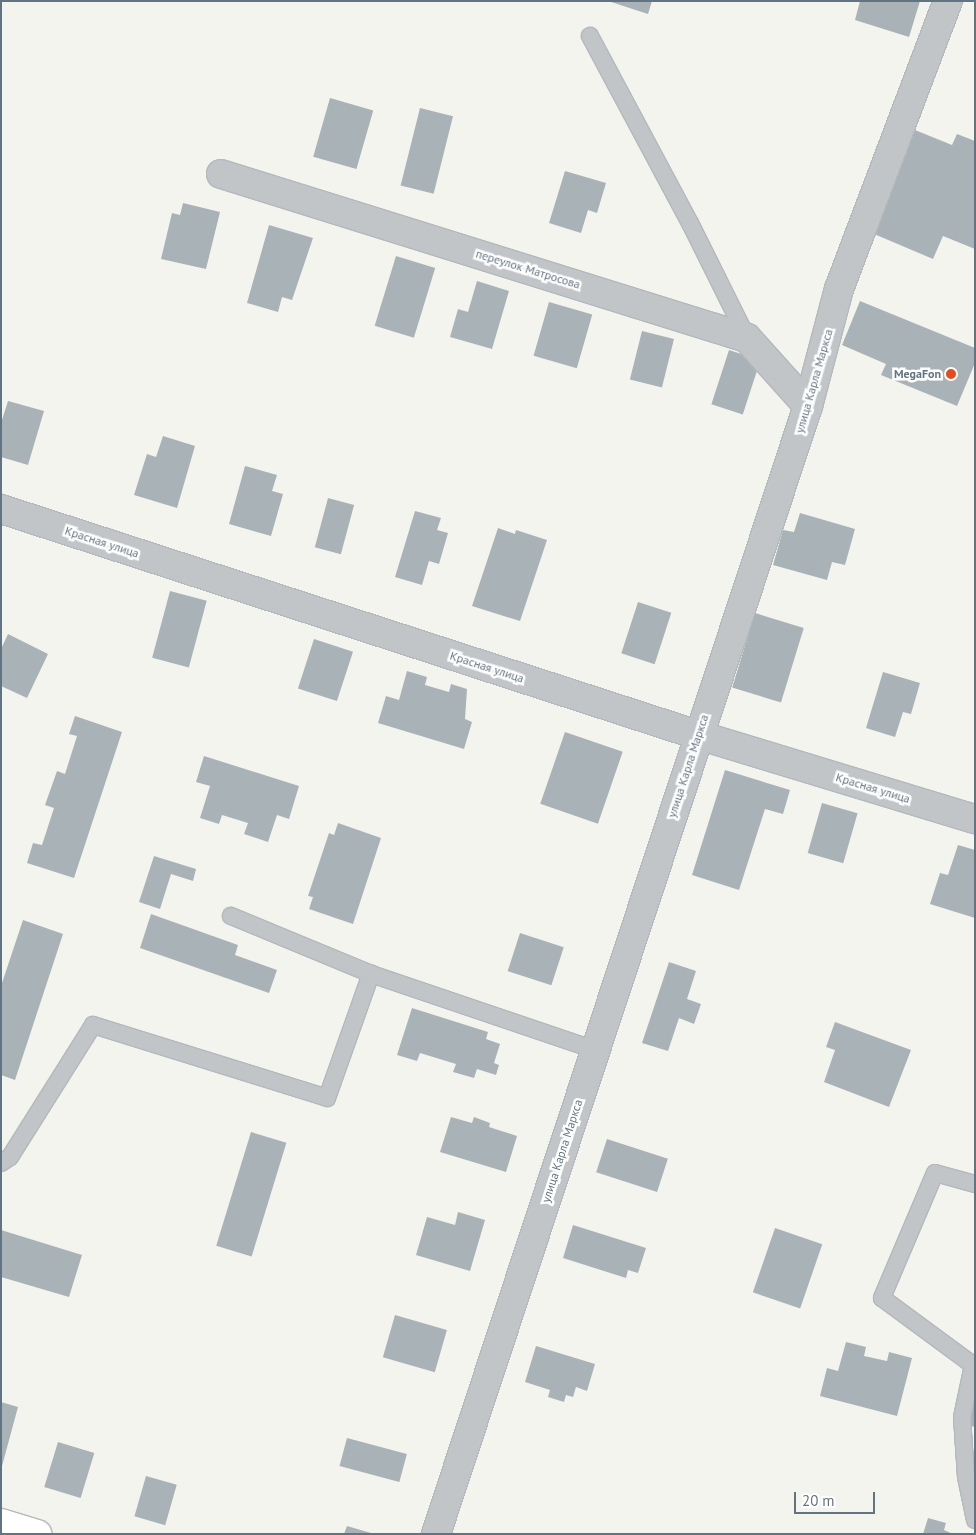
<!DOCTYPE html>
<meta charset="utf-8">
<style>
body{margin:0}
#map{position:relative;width:976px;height:1535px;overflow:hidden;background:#f4f4ef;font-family:"PT Sans",sans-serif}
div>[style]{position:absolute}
.building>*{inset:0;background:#a9b2b6;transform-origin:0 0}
.roads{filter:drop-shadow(1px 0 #b3b9bc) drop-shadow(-1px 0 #b3b9bc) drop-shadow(0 1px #b3b9bc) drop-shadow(0 -1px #b3b9bc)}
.service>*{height:16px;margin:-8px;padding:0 8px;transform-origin:8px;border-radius:8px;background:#c1c5c8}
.minor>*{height:28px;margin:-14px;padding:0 14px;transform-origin:14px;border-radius:14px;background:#c1c5c8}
.secondary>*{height:28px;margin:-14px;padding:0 14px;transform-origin:14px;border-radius:14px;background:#fff}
.dots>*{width:14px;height:14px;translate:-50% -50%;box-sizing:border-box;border:2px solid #fff;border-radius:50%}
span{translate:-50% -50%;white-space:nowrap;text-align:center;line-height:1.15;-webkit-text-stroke:5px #fff;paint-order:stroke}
.street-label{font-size:12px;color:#627481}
.poi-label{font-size:12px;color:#627481;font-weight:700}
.right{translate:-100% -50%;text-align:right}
.frame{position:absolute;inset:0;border:2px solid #627481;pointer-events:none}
.scale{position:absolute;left:794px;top:1492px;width:81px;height:22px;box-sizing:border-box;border:2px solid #627481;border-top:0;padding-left:6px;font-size:15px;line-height:18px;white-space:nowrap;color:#627481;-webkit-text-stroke:4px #fff;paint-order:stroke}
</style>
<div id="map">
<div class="building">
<i style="clip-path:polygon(608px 1px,652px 1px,648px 14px)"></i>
<i style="clip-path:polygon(860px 1px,920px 1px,909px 37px,855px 20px)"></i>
<i style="left:330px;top:98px;width:45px;height:61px;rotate:16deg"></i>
<i style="left:420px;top:108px;width:34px;height:80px;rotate:14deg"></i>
<i style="clip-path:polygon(910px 128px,952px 145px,957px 134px,975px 141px,975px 249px,943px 236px,933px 259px,867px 231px)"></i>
<i style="clip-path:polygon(565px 171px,606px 183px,597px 213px,588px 210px,581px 233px,549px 223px)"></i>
<i style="clip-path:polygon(183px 203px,220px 212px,206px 269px,161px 259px,172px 213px,180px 215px)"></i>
<i style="clip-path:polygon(269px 225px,313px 238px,292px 300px,282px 297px,278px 312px,247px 303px)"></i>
<i style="left:396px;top:256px;width:41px;height:73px;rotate:17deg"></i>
<i style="clip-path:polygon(477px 281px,509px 291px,492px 349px,450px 337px,458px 309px,468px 312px)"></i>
<i style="clip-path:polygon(860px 301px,975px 348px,975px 363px,957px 406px,881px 375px,886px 364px,842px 345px)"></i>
<i style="left:549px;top:302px;width:45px;height:56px;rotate:16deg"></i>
<i style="left:642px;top:331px;width:33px;height:50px;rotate:14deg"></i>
<i style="left:729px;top:350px;width:33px;height:57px;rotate:18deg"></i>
<i style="clip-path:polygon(8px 401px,44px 411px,28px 465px,1px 457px,1px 423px)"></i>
<i style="clip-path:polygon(163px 436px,195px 446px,177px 508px,134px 495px,147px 454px,156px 457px)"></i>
<i style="clip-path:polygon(245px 466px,277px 475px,272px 491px,283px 494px,271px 536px,229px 524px)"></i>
<i style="left:328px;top:498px;width:27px;height:51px;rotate:15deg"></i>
<i style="clip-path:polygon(415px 511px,441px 518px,437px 530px,448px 533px,439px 564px,429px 561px,422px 585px,395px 577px)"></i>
<i style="clip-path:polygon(800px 513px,855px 529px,845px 565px,832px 562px,827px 580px,773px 565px,783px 530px,794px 532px)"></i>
<i style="clip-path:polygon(498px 528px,515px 534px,516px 530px,547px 540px,520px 621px,472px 606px)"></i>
<i style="left:170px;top:591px;width:38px;height:69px;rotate:15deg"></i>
<i style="left:638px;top:602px;width:35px;height:54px;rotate:18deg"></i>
<i style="left:755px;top:613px;width:51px;height:78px;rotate:17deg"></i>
<i style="clip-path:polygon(8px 634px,48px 654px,27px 698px,1px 686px,1px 649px)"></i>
<i style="left:314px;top:639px;width:41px;height:52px;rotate:18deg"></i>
<i style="clip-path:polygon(407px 671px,427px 677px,425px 685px,449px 692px,451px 684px,467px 689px,465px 719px,472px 722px,464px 749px,378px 723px,386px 696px,399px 700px)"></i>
<i style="clip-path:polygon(883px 672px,920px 683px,911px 714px,903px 712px,895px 737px,866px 728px)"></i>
<i style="clip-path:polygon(75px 716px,122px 732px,74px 878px,27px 863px,33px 843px,42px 845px,54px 808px,45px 805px,57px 771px,65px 774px,77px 736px,69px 734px)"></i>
<i style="left:565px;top:732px;width:61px;height:76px;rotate:19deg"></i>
<i style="clip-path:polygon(204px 756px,299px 786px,289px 819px,277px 815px,268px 842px,244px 834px,248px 823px,222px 815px,219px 824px,200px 818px,210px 786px,196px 782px)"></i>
<i style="clip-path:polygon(725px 770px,790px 790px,783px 814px,765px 809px,739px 890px,692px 875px)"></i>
<i style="left:822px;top:803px;width:37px;height:52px;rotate:16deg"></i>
<i style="clip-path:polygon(338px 823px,381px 838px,353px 924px,309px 909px,313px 897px,308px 896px,329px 833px,334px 835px)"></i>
<i style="clip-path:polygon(958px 845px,975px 850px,975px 918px,930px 904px,940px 873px,948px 875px)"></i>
<i style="clip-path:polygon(154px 856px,196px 869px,193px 881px,171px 874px,160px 909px,139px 902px)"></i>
<i style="clip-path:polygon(151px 914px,238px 945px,235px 955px,277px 970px,269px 993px,140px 948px)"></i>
<i style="clip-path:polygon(23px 920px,63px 934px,15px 1080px,1px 1075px,1px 986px)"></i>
<i style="left:520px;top:933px;width:46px;height:40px;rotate:18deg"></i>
<i style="clip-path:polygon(669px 962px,696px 971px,687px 999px,701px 1004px,694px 1024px,679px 1018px,668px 1051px,642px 1043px)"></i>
<i style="clip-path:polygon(412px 1008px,488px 1032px,486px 1039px,500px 1044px,494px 1063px,499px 1065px,496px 1075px,477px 1069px,474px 1078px,453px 1072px,456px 1064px,420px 1053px,417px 1061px,397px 1055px)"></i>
<i style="clip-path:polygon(835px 1022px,911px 1050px,889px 1107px,824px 1082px,835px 1050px,826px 1047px)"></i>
<i style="clip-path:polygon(451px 1117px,472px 1123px,474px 1117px,490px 1123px,489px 1127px,517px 1136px,506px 1172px,440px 1152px)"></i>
<i style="left:251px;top:1132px;width:37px;height:119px;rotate:17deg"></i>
<i style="left:607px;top:1139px;width:64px;height:35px;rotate:18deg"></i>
<i style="clip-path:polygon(458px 1212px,485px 1220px,470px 1271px,416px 1255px,427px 1217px,455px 1225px)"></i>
<i style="clip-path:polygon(573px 1225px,646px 1248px,638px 1273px,628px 1270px,626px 1278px,563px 1258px)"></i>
<i style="left:775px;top:1228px;width:50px;height:68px;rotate:19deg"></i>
<i style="clip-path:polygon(1px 1230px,82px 1255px,69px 1297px,1px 1277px)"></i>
<i style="left:395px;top:1315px;width:54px;height:44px;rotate:16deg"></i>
<i style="clip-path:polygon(846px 1342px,866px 1347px,864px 1356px,887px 1361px,889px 1352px,912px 1358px,897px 1416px,820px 1396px,827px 1368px,838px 1371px)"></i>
<i style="clip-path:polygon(536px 1346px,595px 1364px,587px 1391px,576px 1387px,573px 1397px,566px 1395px,564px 1402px,548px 1397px,550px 1390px,525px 1382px)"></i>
<i style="clip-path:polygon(975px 1382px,975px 1427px,962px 1424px)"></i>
<i style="clip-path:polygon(1px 1402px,18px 1407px,2px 1466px,1px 1466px)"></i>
<i style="left:347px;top:1438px;width:62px;height:29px;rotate:15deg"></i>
<i style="left:58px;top:1442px;width:38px;height:47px;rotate:17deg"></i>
<i style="left:146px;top:1476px;width:32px;height:42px;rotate:16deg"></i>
<i style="clip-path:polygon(928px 1518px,946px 1523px,944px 1530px,953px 1534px,923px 1534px)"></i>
<i style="clip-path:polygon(347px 1526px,371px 1533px,371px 1534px,344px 1534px)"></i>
</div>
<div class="roads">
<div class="service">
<i style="left:590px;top:36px;width:212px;rotate:61.9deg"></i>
<i style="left:690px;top:223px;width:128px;rotate:63.6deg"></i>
<i style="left:231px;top:916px;width:152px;rotate:22.5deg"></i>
<i style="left:371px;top:974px;width:237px;rotate:18.7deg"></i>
<i style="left:1px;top:1163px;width:11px;rotate:-34deg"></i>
<i style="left:10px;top:1157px;width:156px;rotate:-57.8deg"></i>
<i style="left:93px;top:1025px;width:245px;rotate:17.3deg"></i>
<i style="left:327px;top:1098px;width:132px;rotate:-70.5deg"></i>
<i style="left:975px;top:1184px;width:41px;rotate:-164.6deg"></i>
<i style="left:935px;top:1173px;width:136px;rotate:113deg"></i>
<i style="left:882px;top:1298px;width:113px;rotate:36.4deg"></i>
<i style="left:973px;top:1365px;width:53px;rotate:101.9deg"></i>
<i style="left:962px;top:1417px;width:60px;rotate:86.2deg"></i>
<i style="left:966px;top:1477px;width:44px;rotate:78.2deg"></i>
</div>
<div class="minor">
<i style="left:221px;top:174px;width:551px;rotate:17.32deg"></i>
<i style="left:747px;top:338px;width:91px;rotate:48.1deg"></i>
<i style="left:1px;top:509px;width:733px;rotate:17.97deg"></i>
<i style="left:698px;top:735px;width:289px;rotate:16.9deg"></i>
<i style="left:436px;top:1534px;width:1188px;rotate:-71.75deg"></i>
<i style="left:808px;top:406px;width:121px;rotate:-75.2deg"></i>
<i style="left:839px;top:289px;width:308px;rotate:-69.3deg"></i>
</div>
<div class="secondary">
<i style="left:1px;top:1523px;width:38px;rotate:17deg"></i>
</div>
</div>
<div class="dots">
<i style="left:951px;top:374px;background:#e64b1d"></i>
</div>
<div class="street-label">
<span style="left:528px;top:269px;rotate:17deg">переулок Матросова</span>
<span style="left:814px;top:381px;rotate:-74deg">улица Карла Маркса</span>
<span style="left:102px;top:542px;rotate:18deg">Красная улица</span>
<span style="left:487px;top:667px;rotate:18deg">Красная улица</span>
<span style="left:688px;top:766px;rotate:-72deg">улица Карла Маркса</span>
<span style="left:873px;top:788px;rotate:17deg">Красная улица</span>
<span style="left:562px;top:1151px;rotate:-72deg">улица Карла Маркса</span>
</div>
<div class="poi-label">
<span class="right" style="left:941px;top:374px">MegaFon</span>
</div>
<div class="frame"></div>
<div class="scale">20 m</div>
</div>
